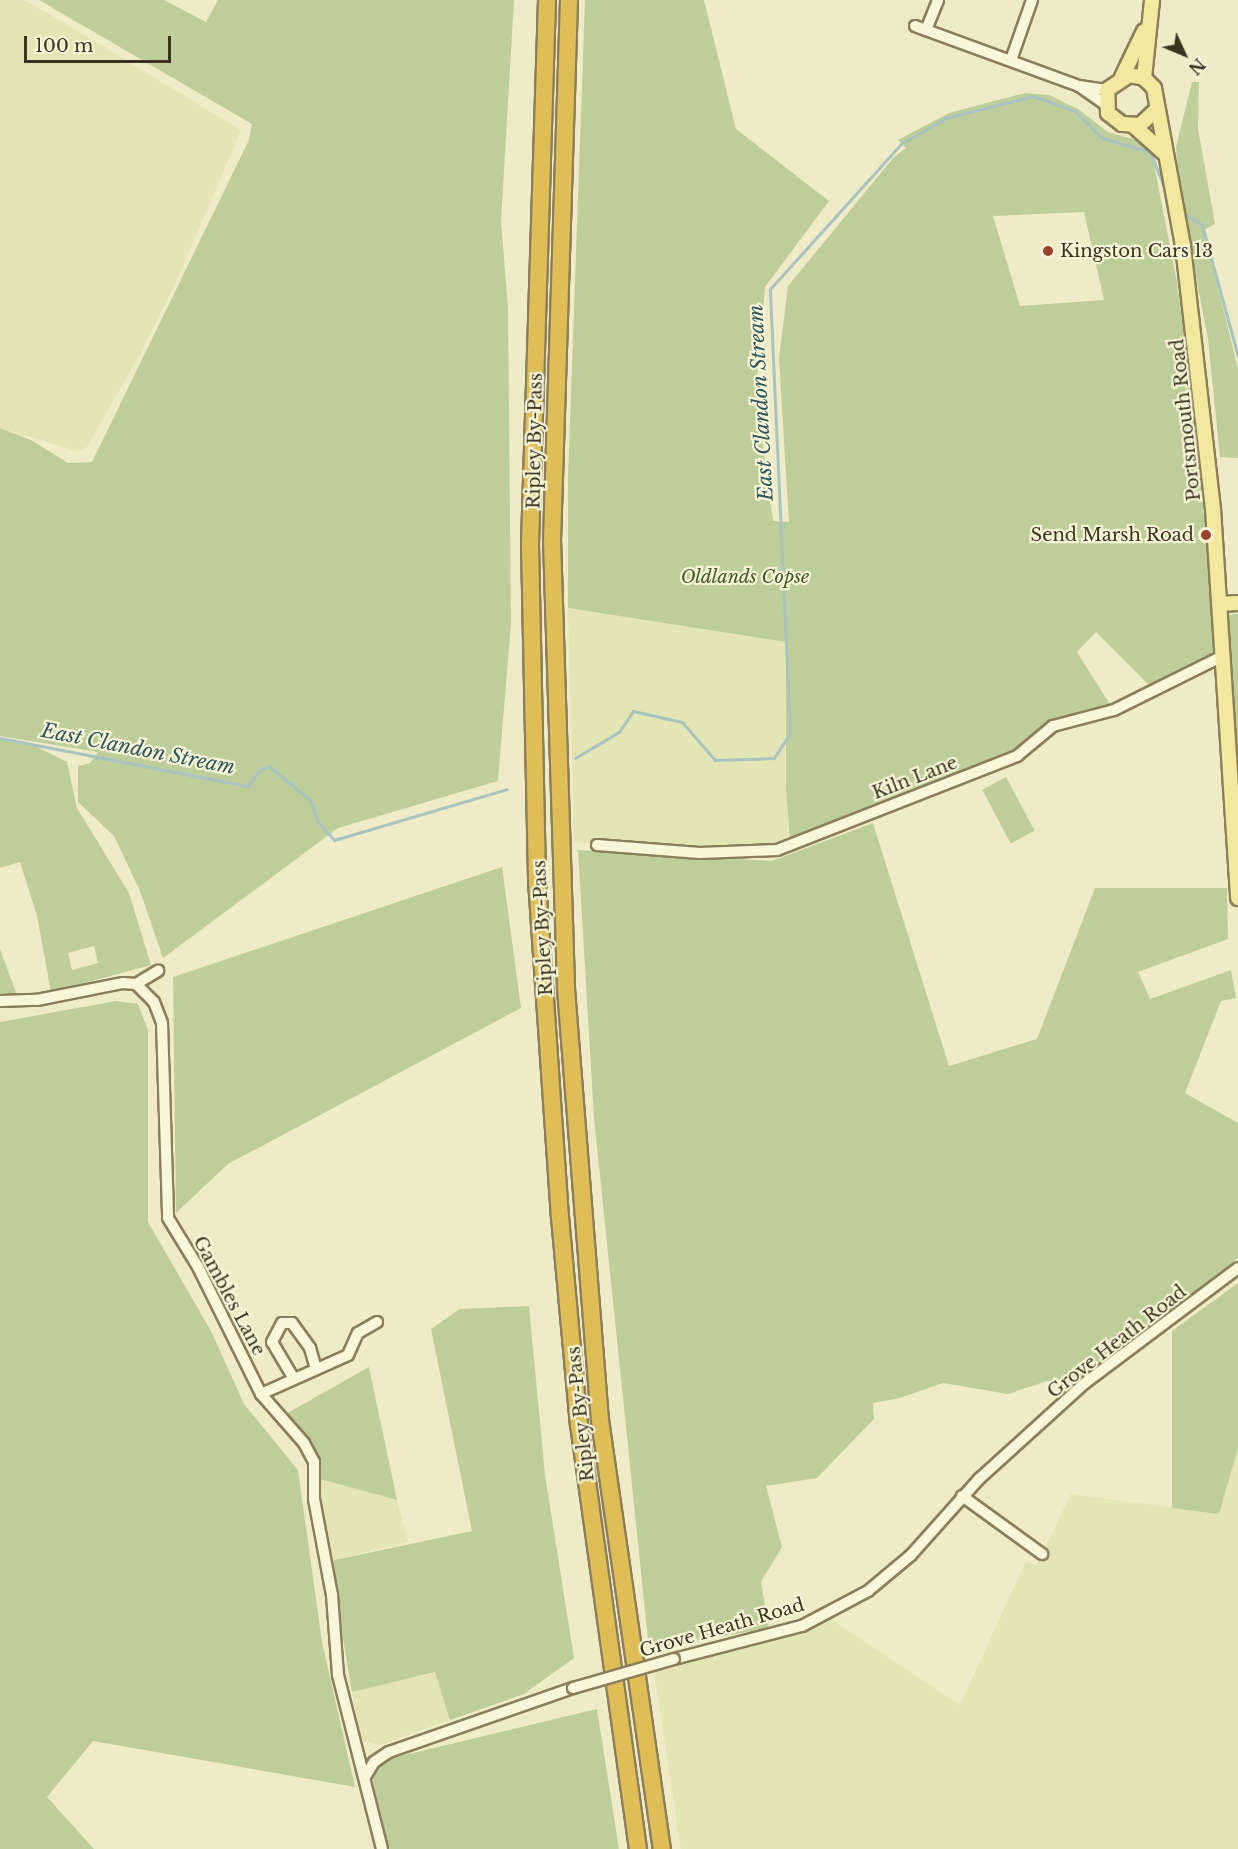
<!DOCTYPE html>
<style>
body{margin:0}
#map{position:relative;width:1238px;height:1849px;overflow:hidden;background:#efebc6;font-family:"Libre Baskerville",serif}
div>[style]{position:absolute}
.farmland>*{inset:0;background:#e3e5b4}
.green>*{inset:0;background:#bece9a;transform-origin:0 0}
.stream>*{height:3px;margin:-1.5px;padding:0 1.5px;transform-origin:1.5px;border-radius:1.5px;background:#a8c3c0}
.roads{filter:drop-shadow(2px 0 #8b7e5b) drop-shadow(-2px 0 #8b7e5b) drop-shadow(0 2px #8b7e5b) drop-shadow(0 -2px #8b7e5b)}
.minor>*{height:10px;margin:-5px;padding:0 5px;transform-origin:5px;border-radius:5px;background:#faf6da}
.major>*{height:14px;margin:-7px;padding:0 7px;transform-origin:7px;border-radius:7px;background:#f2e99e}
.highway>*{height:16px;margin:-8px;padding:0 8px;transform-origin:8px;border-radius:8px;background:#dfbe57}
.bridges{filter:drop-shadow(2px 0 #8b7e5b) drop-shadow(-2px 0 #8b7e5b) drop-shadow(0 2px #8b7e5b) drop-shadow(0 -2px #8b7e5b)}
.minor-bridge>*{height:10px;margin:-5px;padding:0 5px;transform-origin:5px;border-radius:5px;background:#faf6da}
.dots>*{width:16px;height:16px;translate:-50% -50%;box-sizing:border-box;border:3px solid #f6f4d6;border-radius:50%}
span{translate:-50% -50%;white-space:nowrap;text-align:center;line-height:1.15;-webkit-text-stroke:4.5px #f6f4d6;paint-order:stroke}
.poi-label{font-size:18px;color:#3b321f}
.left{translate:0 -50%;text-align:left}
.right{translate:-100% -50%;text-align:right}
.street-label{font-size:18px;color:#3b321f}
.park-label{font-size:18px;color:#415826;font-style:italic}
.water-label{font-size:20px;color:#2e555b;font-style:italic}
.north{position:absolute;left:1154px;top:24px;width:60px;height:60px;-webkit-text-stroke:4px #f6f4d6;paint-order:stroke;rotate:134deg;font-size:16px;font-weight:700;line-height:24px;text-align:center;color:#3b321f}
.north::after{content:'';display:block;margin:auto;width:21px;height:27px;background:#3b321f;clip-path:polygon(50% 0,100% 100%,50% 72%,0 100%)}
.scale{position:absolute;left:24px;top:36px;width:147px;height:27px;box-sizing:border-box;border:3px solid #3b321f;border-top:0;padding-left:8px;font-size:18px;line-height:21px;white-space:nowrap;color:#3b321f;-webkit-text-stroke:4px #f6f4d6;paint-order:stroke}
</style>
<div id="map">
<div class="farmland">
<i style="clip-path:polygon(0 0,23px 0,46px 12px,241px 130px,177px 280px,139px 356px,87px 447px,77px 451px,0 428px)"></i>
<i style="clip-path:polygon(568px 608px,787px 642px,788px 843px,757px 851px,574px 842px)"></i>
<i style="clip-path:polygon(1238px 1448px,1238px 1849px,681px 1849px,653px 1665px,825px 1615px,960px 1705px,1026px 1561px,1036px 1566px,1071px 1494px,1219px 1514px)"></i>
<i style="clip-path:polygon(316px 1478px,397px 1500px,408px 1542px,330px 1561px)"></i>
<i style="clip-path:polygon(436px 1672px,450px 1720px,380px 1745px,361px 1741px,352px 1692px)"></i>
</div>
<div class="green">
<i style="clip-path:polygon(39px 0,164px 0,206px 22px,218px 0,514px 0,501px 222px,508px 307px,511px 623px,498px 781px,338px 828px,163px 958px,140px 891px,114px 836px,78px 802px,78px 766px,90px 763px,98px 752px,0 736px,0 428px,31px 440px,68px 463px,92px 462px,249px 140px,252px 124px)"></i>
<i style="clip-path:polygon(evenodd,585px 0,704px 0,736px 129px,829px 201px,765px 287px,756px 392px,773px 521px,789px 522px,779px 358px,788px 286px,894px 157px,906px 148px,898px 140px,949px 113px,1025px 93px,1049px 95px,1078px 109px,1108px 132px,1150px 144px,1176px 277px,1194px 402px,1216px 654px,1150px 686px,1096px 632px,1077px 652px,1113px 709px,1068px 720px,1016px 755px,790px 842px,786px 789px,786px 642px,568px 608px,568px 478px,585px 0,1084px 212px,1104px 300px,1020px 306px,993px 216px,1084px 212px)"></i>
<i style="clip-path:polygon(1192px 82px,1199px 82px,1198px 129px,1215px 224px,1204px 230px,1238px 369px,1238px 458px,1220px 457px,1208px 339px,1179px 188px,1176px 147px)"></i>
<i style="clip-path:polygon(1238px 614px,1238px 766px,1226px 615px)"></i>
<i style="clip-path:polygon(evenodd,0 738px,33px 745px,67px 762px,77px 808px,129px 893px,151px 965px,51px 992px,37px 916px,20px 862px,0 868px,0 738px,94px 946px,98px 963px,72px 970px,68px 953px,94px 946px)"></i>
<i style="left:1006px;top:777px;width:61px;height:27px;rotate:62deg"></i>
<i style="clip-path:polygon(873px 823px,949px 1066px,1037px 1039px,1095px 888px,1227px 888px,1228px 939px,1138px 972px,1150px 999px,1231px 970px,1236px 998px,1221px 1001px,1185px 1093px,1238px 1123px,1238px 1258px,1068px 1388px,1047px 1381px,1008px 1394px,943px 1383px,900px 1398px,873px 1403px,874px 1419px,817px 1478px,766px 1486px,782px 1547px,761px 1582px,769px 1628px,649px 1649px,594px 1118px,578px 850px,772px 861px)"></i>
<i style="clip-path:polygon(502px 867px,521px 1008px,228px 1164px,176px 1213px,173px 977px)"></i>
<i style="clip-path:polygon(0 949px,17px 995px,0 993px)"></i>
<i style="clip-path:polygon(116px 1001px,138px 1004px,148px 1030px,148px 1222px,211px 1331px,244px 1404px,298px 1470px,322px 1642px,355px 1787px,93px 1741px,47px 1797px,94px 1849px,0 1849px,0 1022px)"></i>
<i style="clip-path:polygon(1238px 1283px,1238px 1448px,1219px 1514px,1172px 1508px,1172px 1331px)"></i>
<i style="clip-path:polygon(529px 1306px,545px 1475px,574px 1658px,524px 1694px,450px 1720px,435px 1672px,352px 1692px,330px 1561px,472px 1531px,431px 1329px,460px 1309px)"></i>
<i style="clip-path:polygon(369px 1367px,397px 1500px,316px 1478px,320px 1460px,308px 1437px,284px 1415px)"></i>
<i style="clip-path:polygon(597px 1709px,619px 1849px,389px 1849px,373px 1782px,375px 1769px,388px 1759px)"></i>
</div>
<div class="stream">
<i style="left:1182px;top:212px;width:24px;rotate:33deg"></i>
<i style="left:1202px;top:225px;width:137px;rotate:74.7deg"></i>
<i style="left:0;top:738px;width:253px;rotate:11deg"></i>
<i style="left:248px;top:786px;width:19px;rotate:-54deg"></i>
<i style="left:259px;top:771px;width:11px;rotate:-27deg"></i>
<i style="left:269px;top:766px;width:53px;rotate:39.7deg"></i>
<i style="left:310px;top:800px;width:23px;rotate:70deg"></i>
<i style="left:318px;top:822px;width:24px;rotate:48deg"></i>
<i style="left:334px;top:840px;width:180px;rotate:-16.4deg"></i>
<i style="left:575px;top:758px;width:51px;rotate:-30.6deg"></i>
<i style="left:619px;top:732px;width:25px;rotate:-56deg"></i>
<i style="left:633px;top:711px;width:50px;rotate:12.7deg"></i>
<i style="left:682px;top:722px;width:50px;rotate:49deg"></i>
<i style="left:715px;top:760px;width:59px;rotate:-1.9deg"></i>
<i style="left:774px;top:758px;width:30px;rotate:-57deg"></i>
<i style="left:790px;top:733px;width:444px;rotate:-92.6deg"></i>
<i style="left:770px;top:289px;width:195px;rotate:-47.9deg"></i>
<i style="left:901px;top:144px;width:52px;rotate:-30deg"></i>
<i style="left:946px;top:118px;width:90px;rotate:-14.2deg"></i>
<i style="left:1033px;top:96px;width:45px;rotate:19.7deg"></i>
<i style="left:1075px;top:111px;width:38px;rotate:45deg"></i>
<i style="left:1102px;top:138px;width:50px;rotate:16.3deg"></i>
<i style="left:1150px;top:152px;width:45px;rotate:68deg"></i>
</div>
<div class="roads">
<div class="minor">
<i style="left:915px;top:26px;width:175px;rotate:20.1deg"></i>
<i style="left:1079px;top:86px;width:28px;rotate:8deg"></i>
<i style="left:926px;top:30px;width:32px;rotate:-68deg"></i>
<i style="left:1011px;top:60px;width:64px;rotate:-70.7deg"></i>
<i style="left:1079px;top:86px;width:32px;rotate:35deg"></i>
<i style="left:597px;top:845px;width:103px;rotate:4.4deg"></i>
<i style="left:700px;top:853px;width:77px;rotate:-2.2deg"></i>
<i style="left:777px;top:850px;width:258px;rotate:-21.4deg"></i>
<i style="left:1017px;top:756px;width:47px;rotate:-39.8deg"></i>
<i style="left:1053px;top:726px;width:63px;rotate:-14.7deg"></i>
<i style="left:1114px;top:710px;width:122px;rotate:-26.4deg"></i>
<i style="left:136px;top:984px;width:26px;rotate:-31deg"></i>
<i style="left:0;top:1001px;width:37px;rotate:-2deg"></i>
<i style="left:37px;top:1000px;width:88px;rotate:-11.2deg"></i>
<i style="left:123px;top:983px;width:13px;rotate:4deg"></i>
<i style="left:136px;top:984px;width:25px;rotate:45deg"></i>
<i style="left:154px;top:1002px;width:22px;rotate:69deg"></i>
<i style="left:162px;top:1023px;width:195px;rotate:88.2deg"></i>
<i style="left:168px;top:1218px;width:57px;rotate:58.5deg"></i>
<i style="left:198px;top:1267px;width:142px;rotate:63.6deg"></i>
<i style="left:261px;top:1394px;width:65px;rotate:48.7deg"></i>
<i style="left:304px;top:1443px;width:21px;rotate:62deg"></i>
<i style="left:314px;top:1462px;width:37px;rotate:90deg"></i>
<i style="left:314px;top:1499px;width:98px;rotate:79.4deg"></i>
<i style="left:332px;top:1595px;width:80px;rotate:85.7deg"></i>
<i style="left:338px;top:1675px;width:179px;rotate:75.8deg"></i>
<i style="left:294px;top:1379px;width:43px;rotate:-120.7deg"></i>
<i style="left:272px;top:1342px;width:21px;rotate:-62deg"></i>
<i style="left:282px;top:1323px;width:10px"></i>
<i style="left:292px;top:1323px;width:31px;rotate:54deg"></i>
<i style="left:310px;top:1348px;width:22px;rotate:74deg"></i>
<i style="left:261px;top:1394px;width:95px;rotate:-24.1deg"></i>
<i style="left:348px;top:1355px;width:24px;rotate:-66deg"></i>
<i style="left:358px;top:1333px;width:22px;rotate:-30deg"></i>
<i style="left:962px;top:1496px;width:99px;rotate:35.9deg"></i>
<i style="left:674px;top:1659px;width:132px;rotate:-14.5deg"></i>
<i style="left:802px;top:1626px;width:75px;rotate:-27.9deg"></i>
<i style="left:868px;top:1591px;width:56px;rotate:-39.9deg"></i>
<i style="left:911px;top:1555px;width:102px;rotate:-48.2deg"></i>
<i style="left:979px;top:1479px;width:143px;rotate:-42.2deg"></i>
<i style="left:1085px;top:1383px;width:191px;rotate:-36.9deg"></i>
<i style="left:365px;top:1777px;width:17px;rotate:-59deg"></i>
<i style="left:374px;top:1762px;width:18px;rotate:-34deg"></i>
<i style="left:389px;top:1752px;width:195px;rotate:-19.2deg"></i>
</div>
<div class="major">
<i style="left:1122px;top:77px;width:51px;rotate:-64.4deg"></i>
<i style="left:1144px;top:78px;width:78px;rotate:-84.1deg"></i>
<i style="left:1156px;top:110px;width:22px;rotate:137deg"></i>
<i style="left:1140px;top:125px;width:18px;rotate:-177deg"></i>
<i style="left:1122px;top:124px;width:18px;rotate:-142deg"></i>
<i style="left:1108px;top:113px;width:23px;rotate:-92deg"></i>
<i style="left:1107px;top:90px;width:27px;rotate:-34deg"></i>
<i style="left:1129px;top:75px;width:15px;rotate:11deg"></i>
<i style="left:1144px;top:78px;width:14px;rotate:45deg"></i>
<i style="left:1154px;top:88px;width:161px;rotate:79.6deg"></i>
<i style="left:1183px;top:246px;width:265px;rotate:83.5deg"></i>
<i style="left:1213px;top:509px;width:390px;rotate:86.3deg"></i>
<i style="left:1134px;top:126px;width:42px;rotate:42.1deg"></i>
<i style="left:1219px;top:604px;width:19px;rotate:-3deg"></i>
</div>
<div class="highway">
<i style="left:547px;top:0;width:544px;rotate:91.79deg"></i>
<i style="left:530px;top:544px;width:337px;rotate:88.8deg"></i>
<i style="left:537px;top:881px;width:337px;rotate:86.1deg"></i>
<i style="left:560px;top:1217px;width:208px;rotate:84.8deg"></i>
<i style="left:579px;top:1424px;width:429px;rotate:82.1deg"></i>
<i style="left:569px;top:0;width:540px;rotate:91.8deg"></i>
<i style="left:552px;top:540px;width:449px;rotate:88.2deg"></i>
<i style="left:566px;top:989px;width:432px;rotate:85.5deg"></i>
<i style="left:600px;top:1420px;width:433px;rotate:81.8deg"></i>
</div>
</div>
<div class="bridges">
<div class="minor-bridge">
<i style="left:573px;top:1688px;width:105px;rotate:-16deg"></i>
</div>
</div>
<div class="dots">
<i style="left:1048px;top:251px;background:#9c402a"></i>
<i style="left:1206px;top:535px;background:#9c402a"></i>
</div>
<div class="poi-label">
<span class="left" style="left:1060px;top:251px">Kingston Cars 13</span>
<span class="right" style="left:1194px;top:535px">Send Marsh Road</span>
</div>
<div class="street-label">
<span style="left:1186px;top:420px;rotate:-96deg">Portsmouth Road</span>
<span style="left:535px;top:441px;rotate:-89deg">Ripley By-Pass</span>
<span style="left:915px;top:778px;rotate:-21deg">Kiln Lane</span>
<span style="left:543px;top:928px;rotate:-93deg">Ripley By-Pass</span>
<span style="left:229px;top:1296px;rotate:62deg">Gambles Lane</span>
<span style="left:1117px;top:1342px;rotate:-38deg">Grove Heath Road</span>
<span style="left:581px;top:1414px;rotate:-96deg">Ripley By-Pass</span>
<span style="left:722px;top:1628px;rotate:-16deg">Grove Heath Road</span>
</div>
<div class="park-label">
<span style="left:745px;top:577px">Oldlands Copse</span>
</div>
<div class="water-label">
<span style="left:761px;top:403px;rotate:-93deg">East Clandon Stream</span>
<span style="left:138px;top:749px;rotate:11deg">East Clandon Stream</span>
</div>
<div class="north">N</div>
<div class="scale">100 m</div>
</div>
